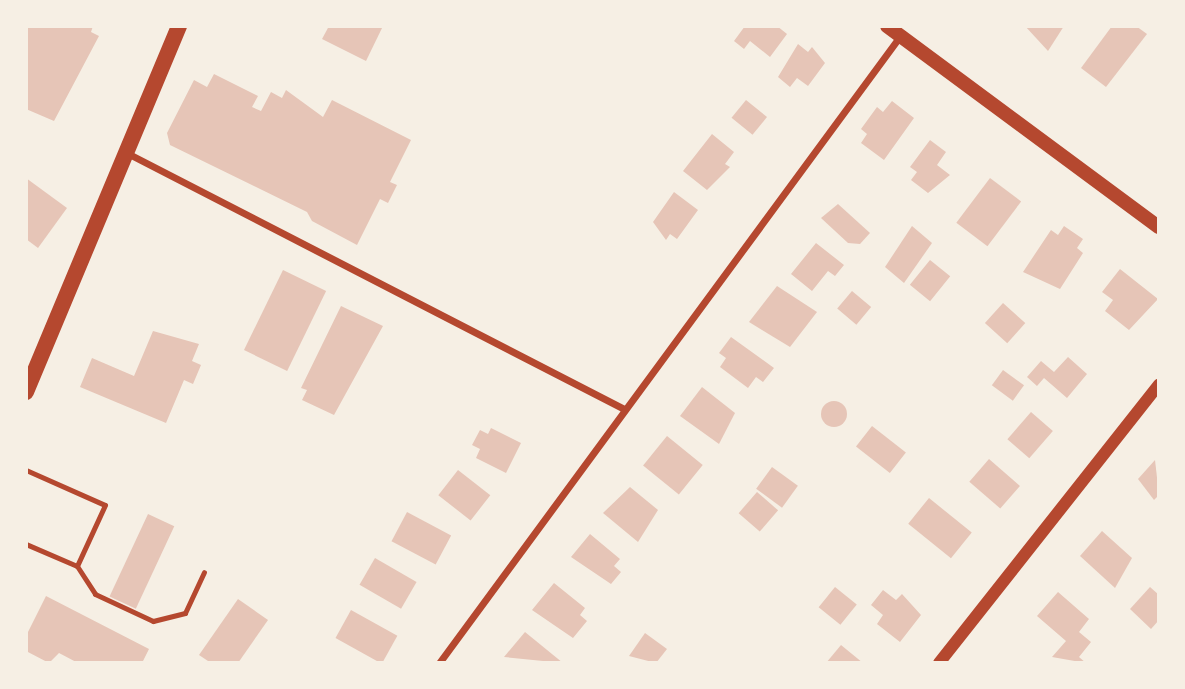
<!DOCTYPE html>
<style>
body{margin:0}
#map{position:relative;width:1185px;height:689px;overflow:hidden;background:#f6efe4;font-family:"Exo 2",sans-serif}
div>[style]{position:absolute}
.building>*{inset:0;background:#e6c5b7;transform-origin:0 0}
.round{border-radius:50%}
.service>*{height:5px;margin:-2.5px;padding:0 2.5px;transform-origin:2.5px;border-radius:2.5px;background:#b5482f}
.minor>*{height:7px;margin:-3.5px;padding:0 3.5px;transform-origin:3.5px;border-radius:3.5px;background:#b5482f}
.tertiary>*{height:12px;margin:-6px;padding:0 6px;transform-origin:6px;border-radius:6px;background:#b5482f}
.secondary>*{height:14px;margin:-7px;padding:0 7px;transform-origin:7px;border-radius:7px;background:#b5482f}
.primary>*{height:16px;margin:-8px;padding:0 8px;transform-origin:8px;border-radius:8px;background:#b5482f}
span{translate:-50% -50%;white-space:nowrap;text-align:center;line-height:1.15;-webkit-text-stroke:5px #f6efe4;paint-order:stroke}
.frame{position:absolute;inset:0;border:28px solid #f6efe4;pointer-events:none}
</style>
<div id="map">
<div class="building">
<i style="clip-path:polygon(26px 26px,93px 26px,91px 32px,99px 36px,54px 121px,26px 109px)"></i>
<i style="clip-path:polygon(329px 26px,383px 26px,366px 61px,322px 39px)"></i>
<i style="clip-path:polygon(745px 26px,777px 26px,787px 34px,770px 57px,750px 41px,744px 49px,734px 41px)"></i>
<i style="clip-path:polygon(1025px 26px,1064px 26px,1048px 51px)"></i>
<i style="clip-path:polygon(1112px 26px,1136px 26px,1147px 34px,1106px 87px,1081px 68px)"></i>
<i style="clip-path:polygon(798px 44px,808px 52px,812px 47px,825px 63px,808px 86px,797px 78px,790px 87px,778px 77px)"></i>
<i style="clip-path:polygon(214px 74px,258px 96px,252px 107px,261px 111px,271px 92px,282px 98px,286px 90px,323px 117px,332px 100px,411px 140px,390px 182px,397px 185px,388px 203px,380px 199px,357px 245px,312px 221px,307px 212px,170px 145px,167px 133px,194px 80px,207px 87px)"></i>
<i style="left:746px;top:100px;width:27px;height:23px;rotate:39deg"></i>
<i style="clip-path:polygon(892px 101px,914px 118px,884px 160px,861px 143px,867px 134px,861px 129px,877px 107px,883px 112px)"></i>
<i style="clip-path:polygon(712px 134px,734px 152px,725px 164px,730px 167px,707px 190px,683px 171px)"></i>
<i style="clip-path:polygon(930px 140px,946px 152px,937px 165px,950px 175px,928px 193px,911px 180px,917px 172px,910px 167px)"></i>
<i style="clip-path:polygon(26px 178px,67px 208px,38px 248px,26px 239px)"></i>
<i style="left:990px;top:178px;width:39px;height:56px;rotate:37deg"></i>
<i style="clip-path:polygon(674px 192px,698px 210px,677px 239px,670px 234px,666px 240px,653px 222px)"></i>
<i style="clip-path:polygon(838px 204px,870px 233px,860px 244px,848px 243px,821px 218px)"></i>
<i style="clip-path:polygon(912px 226px,932px 243px,904px 283px,885px 267px)"></i>
<i style="clip-path:polygon(1064px 226px,1083px 239px,1077px 248px,1083px 253px,1060px 289px,1023px 272px,1051px 230px,1058px 235px)"></i>
<i style="clip-path:polygon(816px 243px,844px 265px,835px 276px,828px 271px,812px 291px,791px 274px)"></i>
<i style="left:930px;top:260px;width:26px;height:32px;rotate:39deg"></i>
<i style="clip-path:polygon(1120px 269px,1158px 299px,1129px 330px,1105px 311px,1113px 300px,1102px 292px)"></i>
<i style="left:283px;top:270px;width:48px;height:89px;rotate:26deg"></i>
<i style="clip-path:polygon(777px 286px,817px 312px,790px 347px,749px 322px)"></i>
<i style="left:852px;top:291px;width:25px;height:23px;rotate:40deg"></i>
<i style="left:1003px;top:303px;width:30px;height:27px;rotate:42deg"></i>
<i style="clip-path:polygon(341px 306px,383px 326px,334px 415px,302px 400px,307px 390px,301px 388px)"></i>
<i style="clip-path:polygon(153px 331px,199px 344px,192px 361px,201px 365px,193px 384px,184px 380px,166px 423px,80px 387px,92px 358px,134px 376px)"></i>
<i style="clip-path:polygon(731px 337px,774px 368px,763px 382px,756px 377px,748px 388px,720px 367px,726px 358px,719px 353px)"></i>
<i style="clip-path:polygon(1068px 357px,1087px 374px,1067px 398px,1044px 378px,1037px 386px,1027px 377px,1041px 361px,1054px 372px)"></i>
<i style="left:1003px;top:370px;width:26px;height:19px;rotate:36deg"></i>
<i style="clip-path:polygon(702px 387px,735px 413px,719px 444px,680px 416px)"></i>
<i class="round" style="left:821px;top:401px;width:26px;height:26px"></i>
<i style="left:1031px;top:412px;width:29px;height:36px;rotate:41deg"></i>
<i style="left:872px;top:426px;width:43px;height:26px;rotate:38deg"></i>
<i style="clip-path:polygon(491px 428px,521px 443px,506px 473px,476px 458px,480px 449px,472px 445px,480px 430px,488px 434px)"></i>
<i style="left:667px;top:436px;width:46px;height:38px;rotate:39deg"></i>
<i style="left:989px;top:459px;width:41px;height:30px;rotate:41deg"></i>
<i style="clip-path:polygon(1155px 460px,1159px 495px,1154px 500px,1138px 479px)"></i>
<i style="left:772px;top:467px;width:32px;height:27px;rotate:36deg"></i>
<i style="left:458px;top:470px;width:41px;height:32px;rotate:38deg"></i>
<i style="clip-path:polygon(630px 487px,658px 510px,638px 542px,603px 513px)"></i>
<i style="left:757px;top:492px;width:28px;height:28px;rotate:41deg"></i>
<i style="left:929px;top:498px;width:55px;height:33px;rotate:39deg"></i>
<i style="left:407px;top:512px;width:50px;height:33px;rotate:28deg"></i>
<i style="left:148px;top:514px;width:29px;height:91px;rotate:25deg"></i>
<i style="clip-path:polygon(1102px 531px,1132px 558px,1115px 588px,1080px 556px)"></i>
<i style="clip-path:polygon(590px 534px,620px 559px,614px 566px,621px 572px,611px 584px,571px 557px)"></i>
<i style="left:375px;top:558px;width:48px;height:31px;rotate:30deg"></i>
<i style="clip-path:polygon(554px 583px,585px 608px,580px 615px,587px 621px,573px 638px,532px 610px)"></i>
<i style="left:835px;top:587px;width:28px;height:26px;rotate:39deg"></i>
<i style="clip-path:polygon(1150px 587px,1159px 595px,1159px 620px,1151px 629px,1130px 609px)"></i>
<i style="clip-path:polygon(883px 590px,896px 600px,902px 594px,921px 615px,900px 642px,877px 624px,883px 615px,871px 605px)"></i>
<i style="clip-path:polygon(1058px 592px,1089px 619px,1079px 632px,1091px 642px,1079px 657px,1086px 663px,1052px 657px,1066px 641px,1037px 616px)"></i>
<i style="clip-path:polygon(46px 596px,149px 649px,142px 663px,78px 663px,59px 653px,49px 663px,26px 651px,26px 636px)"></i>
<i style="clip-path:polygon(238px 599px,268px 620px,238px 663px,211px 663px,199px 655px)"></i>
<i style="left:351px;top:610px;width:53px;height:32px;rotate:29deg"></i>
<i style="clip-path:polygon(525px 632px,563px 663px,504px 657px)"></i>
<i style="clip-path:polygon(645px 633px,667px 649px,656px 663px,629px 656px)"></i>
<i style="clip-path:polygon(841px 645px,863px 663px,826px 663px)"></i>
</div>
<div class="service">
<i style="left:26px;top:470px;width:86px;rotate:23.9deg"></i>
<i style="left:105px;top:505px;width:67px;rotate:114.7deg"></i>
<i style="left:77px;top:566px;width:56px;rotate:-156.7deg"></i>
<i style="left:77px;top:566px;width:33px;rotate:57deg"></i>
<i style="left:95px;top:594px;width:64px;rotate:25deg"></i>
<i style="left:153px;top:621px;width:33px;rotate:-14deg"></i>
<i style="left:185px;top:613px;width:45px;rotate:-65.1deg"></i>
</div>
<div class="minor">
<i style="left:127px;top:153px;width:559px;rotate:27.25deg"></i>
<i style="left:439px;top:663px;width:778px;rotate:-53.67deg"></i>
</div>
<div class="tertiary">
<i style="left:939px;top:663px;width:355px;rotate:-51.7deg"></i>
</div>
<div class="secondary">
<i style="left:887px;top:26px;width:338px;rotate:36.5deg"></i>
</div>
<div class="primary">
<i style="left:26px;top:392px;width:397px;rotate:-67.3deg"></i>
</div>
<div class="frame"></div>
</div>
